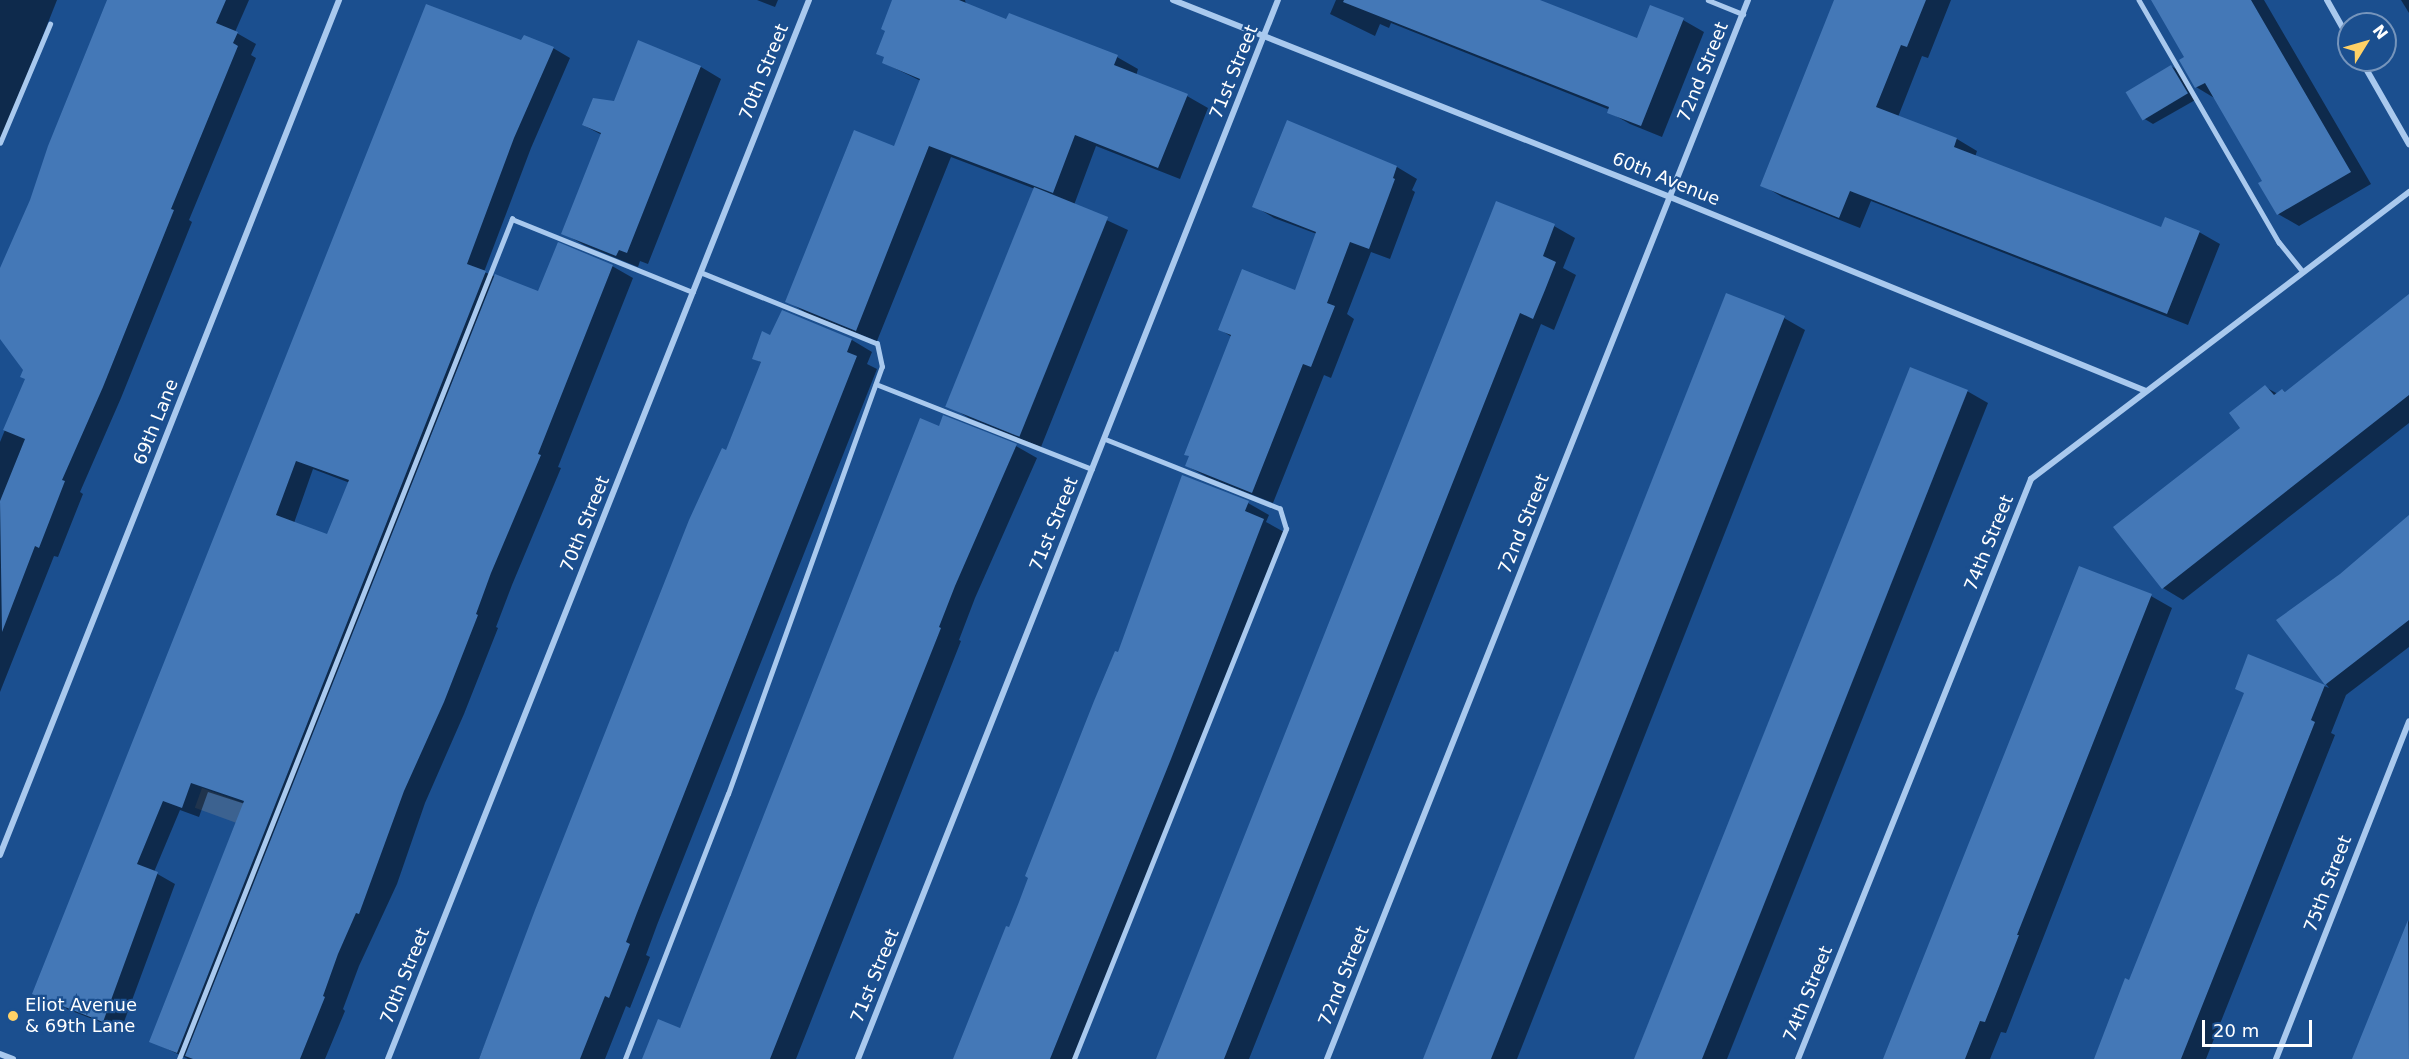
<!DOCTYPE html>
<style>
body{margin:0}
#map{position:relative;width:2409px;height:1059px;overflow:hidden;background:#1b4f8f;font-family:"DejaVu Sans",sans-serif}
div>[style]{position:absolute}
.water>*{inset:0;background:#3c6290;transform-origin:0 0}
.shadow>*{inset:0;background:#0007}
.building>*{inset:0;background:#4478b7;transform-origin:0 0}
.service>*{height:4.5px;margin:-2.25px;padding:0 2.25px;transform-origin:2.25px;border-radius:2.25px;background:#a9c9ee}
.minor>*{height:6px;margin:-3px;padding:0 3px;transform-origin:3px;border-radius:3px;background:#a9c9ee}
.dots>*{width:16px;height:16px;translate:-50% -50%;box-sizing:border-box;border:3px solid #1b4f8f;border-radius:50%}
span{translate:-50% -50%;white-space:nowrap;text-align:center;line-height:1.15;-webkit-text-stroke:4.5px #1b4f8f;paint-order:stroke}
.street-label{font-size:18px;color:#fff}
.poi-label{font-size:18px;color:#fff}
.left{translate:0 -50%;text-align:left}
.north{position:absolute;left:2337px;top:12px;width:60px;height:60px;box-sizing:border-box;background:#1b4f8f;border:2px solid #7695bc;border-radius:50%;rotate:53deg;font-size:16px;font-weight:700;line-height:24px;text-align:center;color:#fff}
.north::after{content:'';display:block;margin:auto;width:21px;height:27px;background:#ffd166;clip-path:polygon(50% 0,100% 100%,50% 72%,0 100%)}
.scale{position:absolute;left:2202px;top:1020px;width:110px;height:27px;box-sizing:border-box;border:3px solid #fff;border-top:0;padding-left:8px;font-size:18px;line-height:21px;white-space:nowrap;color:#fff;-webkit-text-stroke:4px #1b4f8f;paint-order:stroke}
</style>
<div id="map">
<div class="water">
<i style="left:202px;top:788px;width:46px;height:21px;rotate:20deg"></i>
</div>
<div class="shadow">
<i style="clip-path:polygon(0 0,57px 0,0 144px)"></i>
<i style="clip-path:polygon(108px 0,249px 0,235px 32px,256px 44px,251px 55px,256px 58px,189px 220px,192px 222px,121px 398px,80px 492px,83px 494px,58px 557px,54px 556px,0 692px,0 442px,26px 379px,25px 370px,0 337px,0 272px,32px 201px)"></i>
<i style="clip-path:polygon(757px 0,778px 0,775px 7px)"></i>
<i style="clip-path:polygon(894px 0,965px 0,966px 4px,1007px 21px,1117px 57px,1138px 69px,1136px 76px,1187px 96px,1208px 108px,1180px 179px,1096px 146px,1074px 205px,1128px 230px,1041px 447px,969px 418px,949px 406px,1035px 189px,951px 157px,877px 341px,808px 314px,787px 301px,895px 147px,921px 81px,884px 63px)"></i>
<i style="clip-path:polygon(1336px 0,1536px 0,1638px 40px,1683px 20px,1704px 32px,1662px 137px,1630px 124px,1609px 112px,1610px 110px,1391px 23px,1389px 28px,1380px 24px,1375px 36px,1330px 14px)"></i>
<i style="clip-path:polygon(1835px 0,1951px 0,1928px 58px,1922px 56px,1898px 117px,1957px 139px,1977px 151px,1975px 157px,2162px 229px,2199px 232px,2220px 244px,2188px 325px,1871px 201px,1860px 228px,1782px 197px,1762px 185px)"></i>
<i style="clip-path:polygon(2153px 0,2264px 0,2371px 184px,2299px 226px,2278px 214px,2264px 181px,2216px 99px,2196px 87px,2186px 57px)"></i>
<i style="clip-path:polygon(2401px 0,2409px 0,2409px 13px)"></i>
<i style="clip-path:polygon(evenodd,427px 5px,522px 42px,553px 48px,570px 58px,531px 148px,484px 272px,539px 293px,612px 266px,633px 278px,558px 467px,561px 468px,512px 585px,496px 627px,498px 628px,464px 714px,425px 803px,397px 884px,359px 966px,343px 1009px,345px 1011px,325px 1059px,188px 1059px,151px 1041px,245px 804px,208px 792px,199px 817px,180px 810px,154px 872px,175px 884px,121px 1030px,51px 1003px,34px 993px,427px 5px,313px 469px,350px 483px,328px 536px,294px 523px,313px 469px)"></i>
<i style="clip-path:polygon(2171px 66px,2181px 72px,2197px 99px,2153px 124px,2143px 118px)"></i>
<i style="clip-path:polygon(701px 67px,721px 79px,648px 264px,640px 261px,638px 267px,584px 245px,563px 233px,602px 135px,583px 125px,615px 103px)"></i>
<i style="clip-path:polygon(1288px 122px,1397px 167px,1417px 179px,1412px 190px,1415px 192px,1390px 259px,1371px 252px,1347px 314px,1354px 319px,1331px 378px,1324px 375px,1273px 503px,1207px 477px,1187px 466px,1232px 337px,1219px 329px,1295px 292px,1317px 234px,1274px 218px,1254px 206px)"></i>
<i style="clip-path:polygon(1497px 203px,1554px 226px,1575px 238px,1563px 268px,1576px 275px,1554px 330px,1541px 324px,1249px 1059px,1157px 1059px)"></i>
<i style="clip-path:polygon(2409px 296px,2409px 423px,2183px 600px,2163px 588px,2265px 387px,2278px 394px,2283px 390px,2286px 393px)"></i>
<i style="clip-path:polygon(783px 312px,852px 340px,872px 352px,867px 364px,877px 369px,657px 925px,646px 955px,650px 957px,630px 1008px,626px 1006px,605px 1059px,479px 1059px,762px 363px,754px 358px,771px 337px)"></i>
<i style="clip-path:polygon(1784px 318px,1805px 330px,1517px 1059px,1425px 1059px)"></i>
<i style="clip-path:polygon(1967px 391px,1988px 403px,1727px 1059px,1635px 1059px)"></i>
<i style="clip-path:polygon(940px 428px,1016px 446px,1037px 458px,975px 598px,959px 640px,961px 641px,796px 1059px,667px 1059px)"></i>
<i style="clip-path:polygon(1248px 503px,1269px 515px,1266px 522px,1284px 532px,1075px 1059px,954px 1059px,1009px 929px)"></i>
<i style="clip-path:polygon(2409px 517px,2409px 647px,2346px 695px,2331px 733px,2335px 735px,2206px 1059px,2096px 1059px,2130px 982px,2245px 694px,2249px 656px,2329px 688px,2278px 621px,2372px 551px,2370px 549px)"></i>
<i style="clip-path:polygon(2151px 596px,2172px 608px,2006px 1033px,2001px 1032px,1990px 1059px,1885px 1059px)"></i>
<i style="clip-path:polygon(2409px 920px,2409px 1059px,2354px 1059px)"></i>
</div>
<div class="building">
<i style="clip-path:polygon(107px 0,226px 0,216px 23px,238px 32px,233px 43px,238px 46px,171px 209px,174px 210px,103px 387px,62px 480px,65px 481px,39px 548px,35px 546px,2px 632px,0 501px,25px 439px,3px 430px,25px 379px,20px 377px,23px 370px,0 339px,0 268px,30px 200px,48px 146px)"></i>
<i style="clip-path:polygon(892px 0,959px 0,1006px 19px,1009px 13px,1118px 55px,1114px 65px,1188px 94px,1158px 168px,1075px 135px,1053px 193px,929px 146px,856px 331px,785px 302px,854px 130px,894px 146px,920px 79px,882px 63px,884px 57px,876px 54px,885px 31px,881px 29px)"></i>
<i style="clip-path:polygon(1344px 0,1540px 0,1637px 38px,1650px 5px,1684px 18px,1641px 126px,1607px 113px,1609px 107px,1343px 2px)"></i>
<i style="clip-path:polygon(1834px 0,1926px 0,1907px 47px,1901px 45px,1876px 107px,1957px 138px,1954px 147px,2092px 200px,2161px 227px,2165px 217px,2200px 231px,2167px 314px,1850px 191px,1839px 218px,1760px 186px)"></i>
<i style="clip-path:polygon(2151px 0,2251px 0,2351px 172px,2277px 215px,2258px 183px,2262px 181px,2205px 83px,2195px 88px,2179px 60px,2184px 57px)"></i>
<i style="clip-path:polygon(evenodd,426px 4px,521px 40px,524px 35px,554px 47px,514px 138px,467px 264px,486px 271px,177px 1053px,149px 1042px,244px 801px,191px 783px,182px 808px,163px 801px,137px 864px,158px 872px,103px 1022px,32px 994px,426px 4px,296px 461px,349px 480px,327px 534px,276px 515px,296px 461px)"></i>
<i style="clip-path:polygon(638px 40px,701px 66px,627px 253px,619px 250px,616px 256px,561px 234px,601px 133px,582px 125px,593px 98px,614px 101px)"></i>
<i style="left:2171px;top:65px;width:33px;height:53px;rotate:59deg"></i>
<i style="clip-path:polygon(1287px 120px,1397px 166px,1393px 178px,1395px 179px,1369px 249px,1350px 242px,1327px 303px,1335px 306px,1311px 367px,1303px 364px,1252px 493px,1185px 466px,1189px 456px,1184px 455px,1231px 335px,1218px 330px,1242px 269px,1295px 290px,1316px 232px,1252px 207px)"></i>
<i style="left:1034px;top:187px;width:80px;height:237px;rotate:22deg"></i>
<i style="clip-path:polygon(1496px 201px,1555px 224px,1543px 256px,1556px 262px,1545px 290px,1533px 319px,1520px 313px,1224px 1059px,1156px 1059px)"></i>
<i style="clip-path:polygon(558px 242px,613px 265px,538px 454px,541px 455px,491px 573px,476px 614px,478px 615px,444px 702px,404px 791px,359px 914px,356px 913px,338px 954px,323px 996px,325px 997px,300px 1059px,193px 1059px,185px 1056px,495px 274px,538px 291px)"></i>
<i style="clip-path:polygon(1726px 293px,1785px 316px,1635px 696px,1491px 1059px,1423px 1059px)"></i>
<i style="clip-path:polygon(2409px 294px,2409px 395px,2162px 589px,2113px 527px,2240px 428px,2229px 413px,2265px 385px,2274px 395px,2282px 389px,2285px 392px)"></i>
<i style="clip-path:polygon(782px 310px,852px 339px,847px 352px,857px 356px,637px 913px,626px 942px,630px 944px,609px 998px,605px 996px,580px 1059px,479px 1059px,535px 910px,689px 520px,722px 448px,726px 450px,761px 362px,752px 359px,762px 331px,770px 335px)"></i>
<i style="clip-path:polygon(1910px 367px,1968px 390px,1755px 927px,1702px 1059px,1634px 1059px)"></i>
<i style="clip-path:polygon(943px 415px,1017px 444px,955px 586px,939px 627px,941px 628px,770px 1059px,642px 1059px,658px 1019px,680px 1028px,920px 418px,939px 426px)"></i>
<i style="clip-path:polygon(1182px 475px,1249px 501px,1245px 511px,1264px 519px,1171px 759px,1050px 1059px,953px 1059px,1006px 926px,1009px 927px,1019px 902px,1028px 878px,1025px 876px,1094px 701px,1115px 651px,1118px 652px)"></i>
<i style="clip-path:polygon(2409px 515px,2409px 620px,2325px 685px,2276px 620px,2340px 574px)"></i>
<i style="clip-path:polygon(2079px 566px,2152px 594px,2017px 935px,2019px 935px,2000px 984px,1985px 1022px,1980px 1021px,1965px 1059px,1883px 1059px)"></i>
<i style="clip-path:polygon(2248px 654px,2325px 685px,2311px 720px,2315px 722px,2181px 1059px,2094px 1059px,2125px 978px,2129px 980px,2244px 693px,2235px 689px)"></i>
<i style="clip-path:polygon(2408px 920px,2409px 1059px,2352px 1059px,2379px 992px)"></i>
</div>
<div class="service">
<i style="left:1708px;top:0;width:38px;rotate:22deg"></i>
<i style="left:2139px;top:0;width:280px;rotate:60deg"></i>
<i style="left:2279px;top:242px;width:38px;rotate:51deg"></i>
<i style="left:0;top:143px;width:129px;rotate:-67.2deg"></i>
<i style="left:876px;top:384px;width:232px;rotate:21.5deg"></i>
<i style="left:179px;top:1059px;width:904px;rotate:-68.38deg"></i>
<i style="left:512px;top:219px;width:195px;rotate:22deg"></i>
<i style="left:625px;top:1059px;width:284px;rotate:-68.8deg"></i>
<i style="left:728px;top:794px;width:454px;rotate:-70.2deg"></i>
<i style="left:882px;top:367px;width:24px;rotate:-102deg"></i>
<i style="left:877px;top:344px;width:190px;rotate:-158deg"></i>
<i style="left:1074px;top:1059px;width:571px;rotate:-68.2deg"></i>
<i style="left:1286px;top:529px;width:21px;rotate:-107deg"></i>
<i style="left:1280px;top:509px;width:189px;rotate:-158.3deg"></i>
</div>
<div class="minor">
<i style="left:1173px;top:0;width:535px;rotate:21.62deg"></i>
<i style="left:1670px;top:197px;width:514px;rotate:22.17deg"></i>
<i style="left:2327px;top:0;width:45px;rotate:60.6deg"></i>
<i style="left:2361px;top:60px;width:97px;rotate:60.3deg"></i>
<i style="left:0;top:855px;width:920px;rotate:-68.37deg"></i>
<i style="left:0;top:1054px;width:14px;rotate:21deg"></i>
<i style="left:388px;top:1059px;width:1140px;rotate:-68.32deg"></i>
<i style="left:858px;top:1059px;width:1139px;rotate:-68.37deg"></i>
<i style="left:1327px;top:1059px;width:1140px;rotate:-68.32deg"></i>
<i style="left:1798px;top:1059px;width:625px;rotate:-68.11deg"></i>
<i style="left:2031px;top:479px;width:475px;rotate:-37.2deg"></i>
<i style="left:2276px;top:1059px;width:363px;rotate:-68.5deg"></i>
</div>
<div class="dots">
<i style="left:13px;top:1016px;background:#ffd166"></i>
</div>
<div class="street-label">
<span style="left:764px;top:72px;rotate:-68deg">70th Street</span>
<span style="left:1234px;top:72px;rotate:-68deg">71st Street</span>
<span style="left:1703px;top:72px;rotate:-68deg">72nd Street</span>
<span style="left:1666px;top:179px;rotate:22deg">60th Avenue</span>
<span style="left:156px;top:422px;rotate:-68deg">69th Lane</span>
<span style="left:585px;top:524px;rotate:-68deg">70th Street</span>
<span style="left:1054px;top:524px;rotate:-68deg">71st Street</span>
<span style="left:1524px;top:524px;rotate:-68deg">72nd Street</span>
<span style="left:1989px;top:543px;rotate:-68deg">74th Street</span>
<span style="left:2328px;top:884px;rotate:-69deg">75th Street</span>
<span style="left:405px;top:976px;rotate:-68deg">70th Street</span>
<span style="left:875px;top:976px;rotate:-68deg">71st Street</span>
<span style="left:1344px;top:976px;rotate:-68deg">72nd Street</span>
<span style="left:1808px;top:994px;rotate:-68deg">74th Street</span>
</div>
<div class="poi-label">
<span class="left" style="left:25px;top:1016px">Eliot Avenue<br>&amp; 69th Lane</span>
</div>
<div class="north">N</div>
<div class="scale">20 m</div>
</div>
